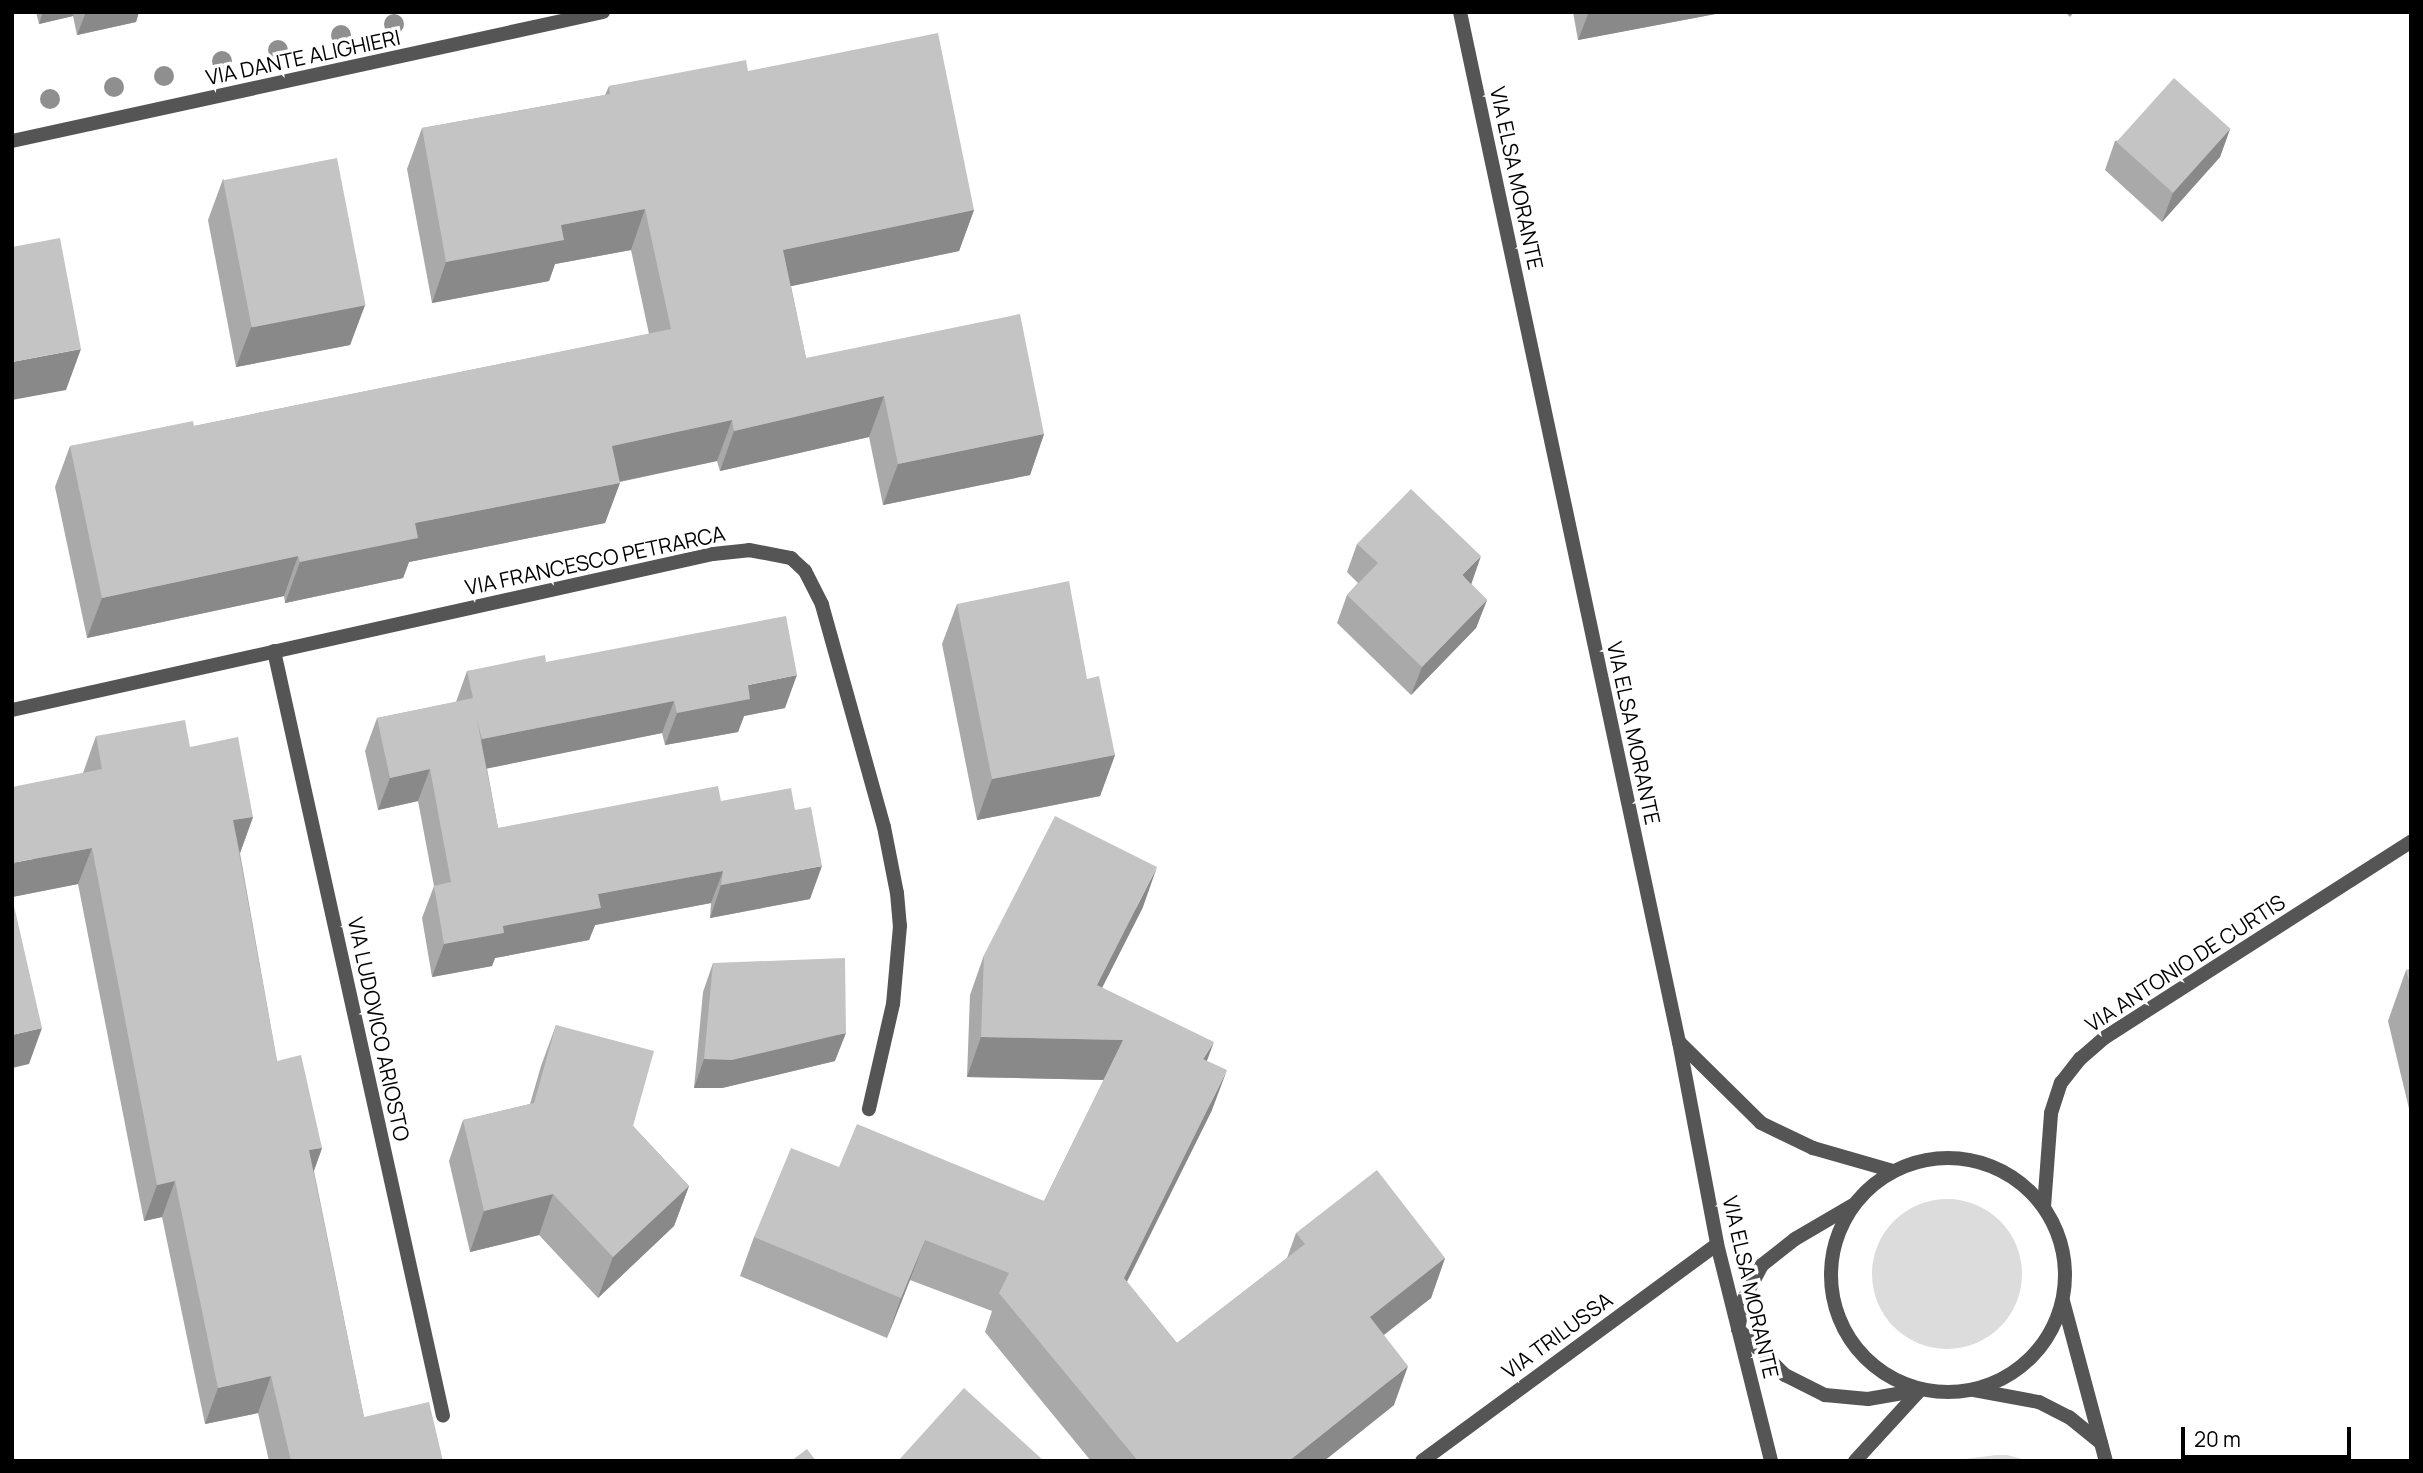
<!DOCTYPE html>
<style>
body{margin:0}
#map{position:relative;width:2423px;height:1473px;overflow:hidden;background:#fff;font-family:Manrope,sans-serif}
div>[style]{position:absolute}
.green>*{inset:0;background:#dcdcdc}
.round{border-radius:50%}
.minor>*{height:14px;margin:-7px;padding:0 7px;transform-origin:7px;border-radius:7px;background:#555}
.minor>.ring{margin:-7px;padding:0;box-sizing:content-box;background:none;border:14px solid #555;border-radius:50%}
.tertiary>*{height:14px;margin:-7px;padding:0 7px;transform-origin:7px;border-radius:7px;background:#555}
.trees>*{width:20px;height:20px;margin:-10px;border-radius:50%;background:#8f8f8f}
.wall>*{inset:0;background:#a9a9a9}
.shaded-wall>*{inset:0;background:#898989}
.building>*{inset:0;background:#c4c4c4;transform-origin:0 0}
span{translate:-50% -50%;white-space:nowrap;text-align:center;line-height:1.15;-webkit-text-stroke:7px #fff;paint-order:stroke}
.street-label{font-size:21px;color:#000}
.frame{position:absolute;inset:0;border:14px solid #000;pointer-events:none}
.scale{position:absolute;left:2181px;top:1427px;width:170px;height:32px;box-sizing:border-box;border:4px solid #000;border-top:0;padding-left:9px;font-size:21px;line-height:24px;white-space:nowrap;color:#000;-webkit-text-stroke:5px #fff;paint-order:stroke}
</style>
<div id="map">
<div class="green">
<i class="round" style="left:1872px;top:1199px;width:150px;height:150px"></i>
<i style="clip-path:polygon(2007px 1455px,2030px 1461px,1949px 1461px,1997px 1455px)"></i>
</div>
<div class="minor">
<i style="left:12px;top:141px;width:605px;rotate:-12.31deg"></i>
<i style="left:274px;top:651px;width:783px;rotate:77.54deg"></i>
<i style="left:12px;top:710px;width:718px;rotate:-12.55deg"></i>
<i style="left:713px;top:554px;width:36px;rotate:-6deg"></i>
<i style="left:749px;top:550px;width:43px;rotate:10.8deg"></i>
<i style="left:791px;top:558px;width:19px;rotate:43deg"></i>
<i style="left:805px;top:571px;width:38px;rotate:63deg"></i>
<i style="left:822px;top:605px;width:230px;rotate:74.4deg"></i>
<i style="left:884px;top:827px;width:67px;rotate:78.9deg"></i>
<i style="left:897px;top:893px;width:33px;rotate:85deg"></i>
<i style="left:900px;top:926px;width:78px;rotate:95.1deg"></i>
<i style="left:893px;top:1004px;width:108px;rotate:102.9deg"></i>
<i style="left:1679px;top:1042px;width:115px;rotate:44.6deg"></i>
<i style="left:1761px;top:1123px;width:58px;rotate:25.7deg"></i>
<i style="left:1813px;top:1148px;width:83px;rotate:16deg"></i>
<i class="ring" style="left:1831px;top:1158px;width:220px;height:220px"></i>
<i style="left:1853px;top:1205px;width:67px;rotate:149.6deg"></i>
<i style="left:1795px;top:1239px;width:42px;rotate:141.8deg"></i>
<i style="left:1762px;top:1265px;width:38px;rotate:118deg"></i>
<i style="left:1744px;top:1299px;width:31px;rotate:101deg"></i>
<i style="left:1738px;top:1329px;width:66px;rotate:44.4deg"></i>
<i style="left:1785px;top:1375px;width:45px;rotate:26.6deg"></i>
<i style="left:1825px;top:1395px;width:43px;rotate:5.3deg"></i>
<i style="left:1868px;top:1399px;width:53px;rotate:-9.8deg"></i>
<i style="left:2044px;top:1207px;width:94px;rotate:-85.7deg"></i>
<i style="left:2051px;top:1113px;width:32px;rotate:-72deg"></i>
<i style="left:2061px;top:1083px;width:31px;rotate:-52deg"></i>
<i style="left:2080px;top:1059px;width:32px;rotate:-41deg"></i>
<i style="left:2104px;top:1038px;width:364px;rotate:-32.6deg"></i>
<i style="left:2063px;top:1301px;width:166px;rotate:75deg"></i>
<i style="left:1974px;top:1390px;width:66px;rotate:10.5deg"></i>
<i style="left:2039px;top:1402px;width:34px;rotate:27deg"></i>
<i style="left:2069px;top:1417px;width:41px;rotate:39.1deg"></i>
<i style="left:1422px;top:1461px;width:366px;rotate:-36.3deg"></i>
<i style="left:1855px;top:1461px;width:96px;rotate:-47.5deg"></i>
</div>
<div class="tertiary">
<i style="left:1460px;top:12px;width:1053px;rotate:78deg"></i>
<i style="left:1679px;top:1042px;width:206px;rotate:79.3deg"></i>
<i style="left:1717px;top:1244px;width:224px;rotate:76deg"></i>
</div>
<div class="trees">
<i style="left:394px;top:24px"></i>
<i style="left:341px;top:35px"></i>
<i style="left:278px;top:50px"></i>
<i style="left:222px;top:61px"></i>
<i style="left:164px;top:76px"></i>
<i style="left:114px;top:87px"></i>
<i style="left:50px;top:99px"></i>
</div>
<div class="wall">
<i style="clip-path:polygon(36px 12px,139px 12px,136px 22px,77px 35px,73px 16px,39px 24px)"></i>
<i style="clip-path:polygon(1573px 12px,1726px 12px,1578px 40px)"></i>
<i style="clip-path:polygon(2065px 12px,2074px 12px,2070px 17px)"></i>
<i style="clip-path:polygon(748px 71px,974px 210px,959px 251px,791px 286px,806px 358px,1044px 434px,1030px 475px,883px 505px,869px 437px,720px 471px,717px 461px,620px 482px,605px 523px,409px 562px,403px 578px,285px 603px,284px 596px,87px 638px,55px 487px,70px 446px,194px 426px,649px 334px,631px 250px,555px 264px,549px 281px,432px 303px,407px 169px,422px 128px,605px 95px,609px 86px)"></i>
<i style="clip-path:polygon(2230px 129px,2220px 157px,2162px 222px,2105px 170px,2115px 141px)"></i>
<i style="clip-path:polygon(223px 179px,365px 305px,350px 345px,236px 367px,208px 220px)"></i>
<i style="clip-path:polygon(1357px 544px,1471px 584px,1487px 600px,1476px 628px,1411px 695px,1337px 623px,1347px 595px,1358px 583px,1347px 572px)"></i>
<i style="clip-path:polygon(957px 604px,1087px 679px,1115px 755px,1100px 796px,977px 820px,942px 644px)"></i>
<i style="clip-path:polygon(546px 662px,785px 708px,744px 716px,738px 732px,665px 745px,662px 733px,487px 768px,498px 828px,721px 801px,810px 899px,710px 918px,711px 903px,595px 925px,589px 940px,495px 958px,492px 966px,432px 977px,422px 918px,434px 886px,418px 801px,378px 810px,365px 751px,377px 718px,456px 702px,467px 671px)"></i>
<i style="clip-path:polygon(96px 736px,190px 747px,253px 817px,240px 853px,277px 1061px,322px 1148px,314px 1171px,364px 1417px,443px 1461px,269px 1461px,258px 1413px,205px 1424px,162px 1217px,144px 1221px,78px 884px,12px 897px,83px 773px)"></i>
<i style="clip-path:polygon(1143px 907px,1102px 988px,1207px 1061px,1212px 1110px,1127px 1282px,1177px 1343px,1287px 1258px,1296px 1233px,1445px 1258px,1431px 1298px,1384px 1335px,1394px 1405px,1324px 1461px,1091px 1461px,985px 1332px,992px 1311px,910px 1280px,887px 1338px,740px 1276px,754px 1237px,839px 1167px,1044px 1201px,1104px 1080px,967px 1077px,970px 995px,984px 955px)"></i>
<i style="clip-path:polygon(713px 963px,835px 1061px,722px 1088px,694px 1088px,703px 992px)"></i>
<i style="clip-path:polygon(2411px 969px,2411px 1117px,2388px 1021px,2406px 970px)"></i>
<i style="clip-path:polygon(556px 1025px,633px 1126px,689px 1186px,674px 1226px,598px 1298px,539px 1235px,470px 1252px,449px 1161px,463px 1120px,530px 1104px,541px 1066px)"></i>
</div>
<div class="shaded-wall">
<i style="clip-path:polygon(43px 12px,74px 12px,73px 16px,39px 24px)"></i>
<i style="clip-path:polygon(86px 12px,139px 12px,136px 22px,77px 35px)"></i>
<i style="clip-path:polygon(1589px 12px,1726px 12px,1578px 40px)"></i>
<i style="clip-path:polygon(2230px 129px,2220px 157px,2162px 222px,2173px 193px)"></i>
<i style="clip-path:polygon(645px 209px,631px 250px,555px 264px,549px 281px,432px 303px,446px 262px,561px 225px)"></i>
<i style="clip-path:polygon(974px 210px,959px 251px,768px 291px,783px 250px)"></i>
<i style="clip-path:polygon(365px 305px,350px 345px,236px 367px,251px 327px)"></i>
<i style="clip-path:polygon(81px 349px,66px 390px,12px 400px,12px 362px)"></i>
<i style="clip-path:polygon(884px 396px,869px 437px,720px 471px,734px 431px)"></i>
<i style="clip-path:polygon(732px 420px,717px 461px,598px 486px,612px 446px)"></i>
<i style="clip-path:polygon(1044px 434px,1030px 475px,883px 505px,898px 464px)"></i>
<i style="clip-path:polygon(620px 483px,605px 523px,409px 562px,403px 578px,285px 603px,300px 562px,415px 523px)"></i>
<i style="clip-path:polygon(298px 556px,284px 596px,87px 638px,102px 598px)"></i>
<i style="clip-path:polygon(1481px 556px,1471px 585px,1462px 575px)"></i>
<i style="clip-path:polygon(1487px 600px,1476px 628px,1411px 695px,1422px 667px)"></i>
<i style="clip-path:polygon(797px 675px,785px 708px,744px 716px,738px 732px,665px 745px,677px 713px,748px 685px)"></i>
<i style="clip-path:polygon(674px 701px,662px 733px,470px 772px,482px 739px)"></i>
<i style="clip-path:polygon(1115px 755px,1100px 796px,977px 820px,992px 779px)"></i>
<i style="clip-path:polygon(430px 769px,418px 801px,378px 810px,390px 778px)"></i>
<i style="clip-path:polygon(253px 817px,240px 853px,233px 820px)"></i>
<i style="clip-path:polygon(92px 848px,78px 884px,12px 897px,12px 863px)"></i>
<i style="clip-path:polygon(822px 866px,810px 899px,710px 918px,721px 885px)"></i>
<i style="clip-path:polygon(1157px 867px,1143px 907px,1083px 1025px,1097px 985px)"></i>
<i style="clip-path:polygon(723px 871px,711px 903px,595px 925px,589px 940px,495px 958px,492px 966px,432px 977px,444px 944px,598px 894px)"></i>
<i style="clip-path:polygon(42px 1028px,29px 1064px,12px 1068px,12px 1035px)"></i>
<i style="clip-path:polygon(846px 1033px,835px 1061px,722px 1088px,694px 1088px,704px 1059px)"></i>
<i style="clip-path:polygon(981px 1037px,1123px 1040px,1109px 1080px,967px 1077px)"></i>
<i style="clip-path:polygon(1214px 1042px,1199px 1082px,1203px 1059px)"></i>
<i style="clip-path:polygon(1227px 1070px,1212px 1110px,1109px 1317px,1124px 1278px)"></i>
<i style="clip-path:polygon(322px 1148px,309px 1184px,309px 1150px)"></i>
<i style="clip-path:polygon(175px 1181px,162px 1217px,144px 1221px,157px 1185px)"></i>
<i style="clip-path:polygon(689px 1186px,674px 1226px,598px 1298px,613px 1257px)"></i>
<i style="clip-path:polygon(553px 1194px,539px 1235px,470px 1252px,484px 1211px)"></i>
<i style="clip-path:polygon(925px 1240px,910px 1280px,887px 1338px,901px 1298px)"></i>
<i style="clip-path:polygon(1445px 1258px,1431px 1298px,1355px 1357px,1370px 1317px)"></i>
<i style="clip-path:polygon(1408px 1366px,1394px 1405px,1324px 1461px,1289px 1461px)"></i>
<i style="clip-path:polygon(271px 1376px,258px 1413px,205px 1424px,218px 1388px)"></i>
</div>
<div class="building">
<i style="clip-path:polygon(938px 33px,974px 210px,783px 250px,806px 358px,1020px 314px,1044px 434px,898px 464px,884px 396px,734px 431px,732px 420px,612px 446px,620px 483px,415px 523px,418px 538px,300px 562px,298px 556px,102px 598px,70px 446px,193px 421px,194px 426px,671px 329px,645px 209px,561px 225px,564px 240px,446px 262px,422px 128px,610px 94px,609px 86px,746px 60px,748px 71px)"></i>
<i style="left:2174px;top:78px;width:76px;height:86px;rotate:42deg"></i>
<i style="left:337px;top:158px;width:150px;height:116px;rotate:79deg"></i>
<i style="clip-path:polygon(60px 238px,81px 349px,12px 362px,12px 247px)"></i>
<i style="clip-path:polygon(1411px 489px,1481px 556px,1462px 575px,1487px 600px,1422px 667px,1347px 595px,1378px 563px,1357px 544px)"></i>
<i style="clip-path:polygon(1069px 581px,1087px 679px,1099px 676px,1115px 755px,992px 779px,957px 604px)"></i>
<i style="clip-path:polygon(786px 616px,797px 675px,748px 685px,750px 699px,677px 713px,674px 701px,482px 739px,477px 720px,498px 828px,718px 786px,721px 801px,791px 788px,795px 810px,811px 807px,822px 866px,721px 885px,723px 871px,598px 894px,601px 908px,503px 926px,504px 933px,444px 944px,434px 886px,451px 882px,430px 769px,390px 778px,377px 718px,473px 698px,467px 671px,545px 655px,546px 662px)"></i>
<i style="clip-path:polygon(185px 720px,190px 747px,238px 737px,253px 817px,233px 820px,277px 1061px,301px 1055px,322px 1148px,309px 1150px,364px 1417px,429px 1402px,443px 1461px,291px 1461px,271px 1376px,218px 1388px,175px 1181px,157px 1185px,92px 848px,12px 863px,12px 787px,102px 769px,96px 736px)"></i>
<i style="clip-path:polygon(1055px 816px,1157px 867px,1097px 985px,1214px 1042px,1203px 1059px,1227px 1070px,1124px 1278px,1177px 1343px,1305px 1244px,1296px 1233px,1377px 1170px,1445px 1258px,1370px 1317px,1408px 1366px,1289px 1461px,1138px 1461px,999px 1293px,1009px 1273px,925px 1240px,901px 1298px,754px 1237px,791px 1148px,839px 1167px,857px 1124px,1044px 1201px,1123px 1040px,981px 1037px,984px 955px)"></i>
<i style="clip-path:polygon(12px 897px,42px 1028px,12px 1035px)"></i>
<i style="clip-path:polygon(845px 958px,846px 1033px,732px 1060px,704px 1059px,713px 963px)"></i>
<i style="clip-path:polygon(2411px 969px,2411px 988px,2406px 970px)"></i>
<i style="clip-path:polygon(556px 1025px,654px 1051px,633px 1126px,689px 1186px,613px 1257px,553px 1194px,484px 1211px,463px 1120px,534px 1103px)"></i>
<i style="clip-path:polygon(964px 1388px,1044px 1461px,898px 1461px)"></i>
<i style="clip-path:polygon(807px 1449px,816px 1461px,791px 1461px)"></i>
</div>
<div class="street-label">
<span style="left:303px;top:57px;rotate:-12deg">VIA DANTE ALIGHIERI</span>
<span style="left:1517px;top:178px;rotate:78deg">VIA ELSA MORANTE</span>
<span style="left:595px;top:560px;rotate:-12deg">VIA FRANCESCO PETRARCA</span>
<span style="left:1634px;top:733px;rotate:78deg">VIA ELSA MORANTE</span>
<span style="left:2185px;top:963px;rotate:-33deg">VIA ANTONIO DE CURTIS</span>
<span style="left:379px;top:1029px;rotate:78deg">VIA LUDOVICO ARIOSTO</span>
<span style="left:1751px;top:1287px;rotate:77deg">VIA ELSA MORANTE</span>
<span style="left:1557px;top:1335px;rotate:-36deg">VIA TRILUSSA</span>
</div>
<div class="frame"></div>
<div class="scale">20 m</div>
</div>
